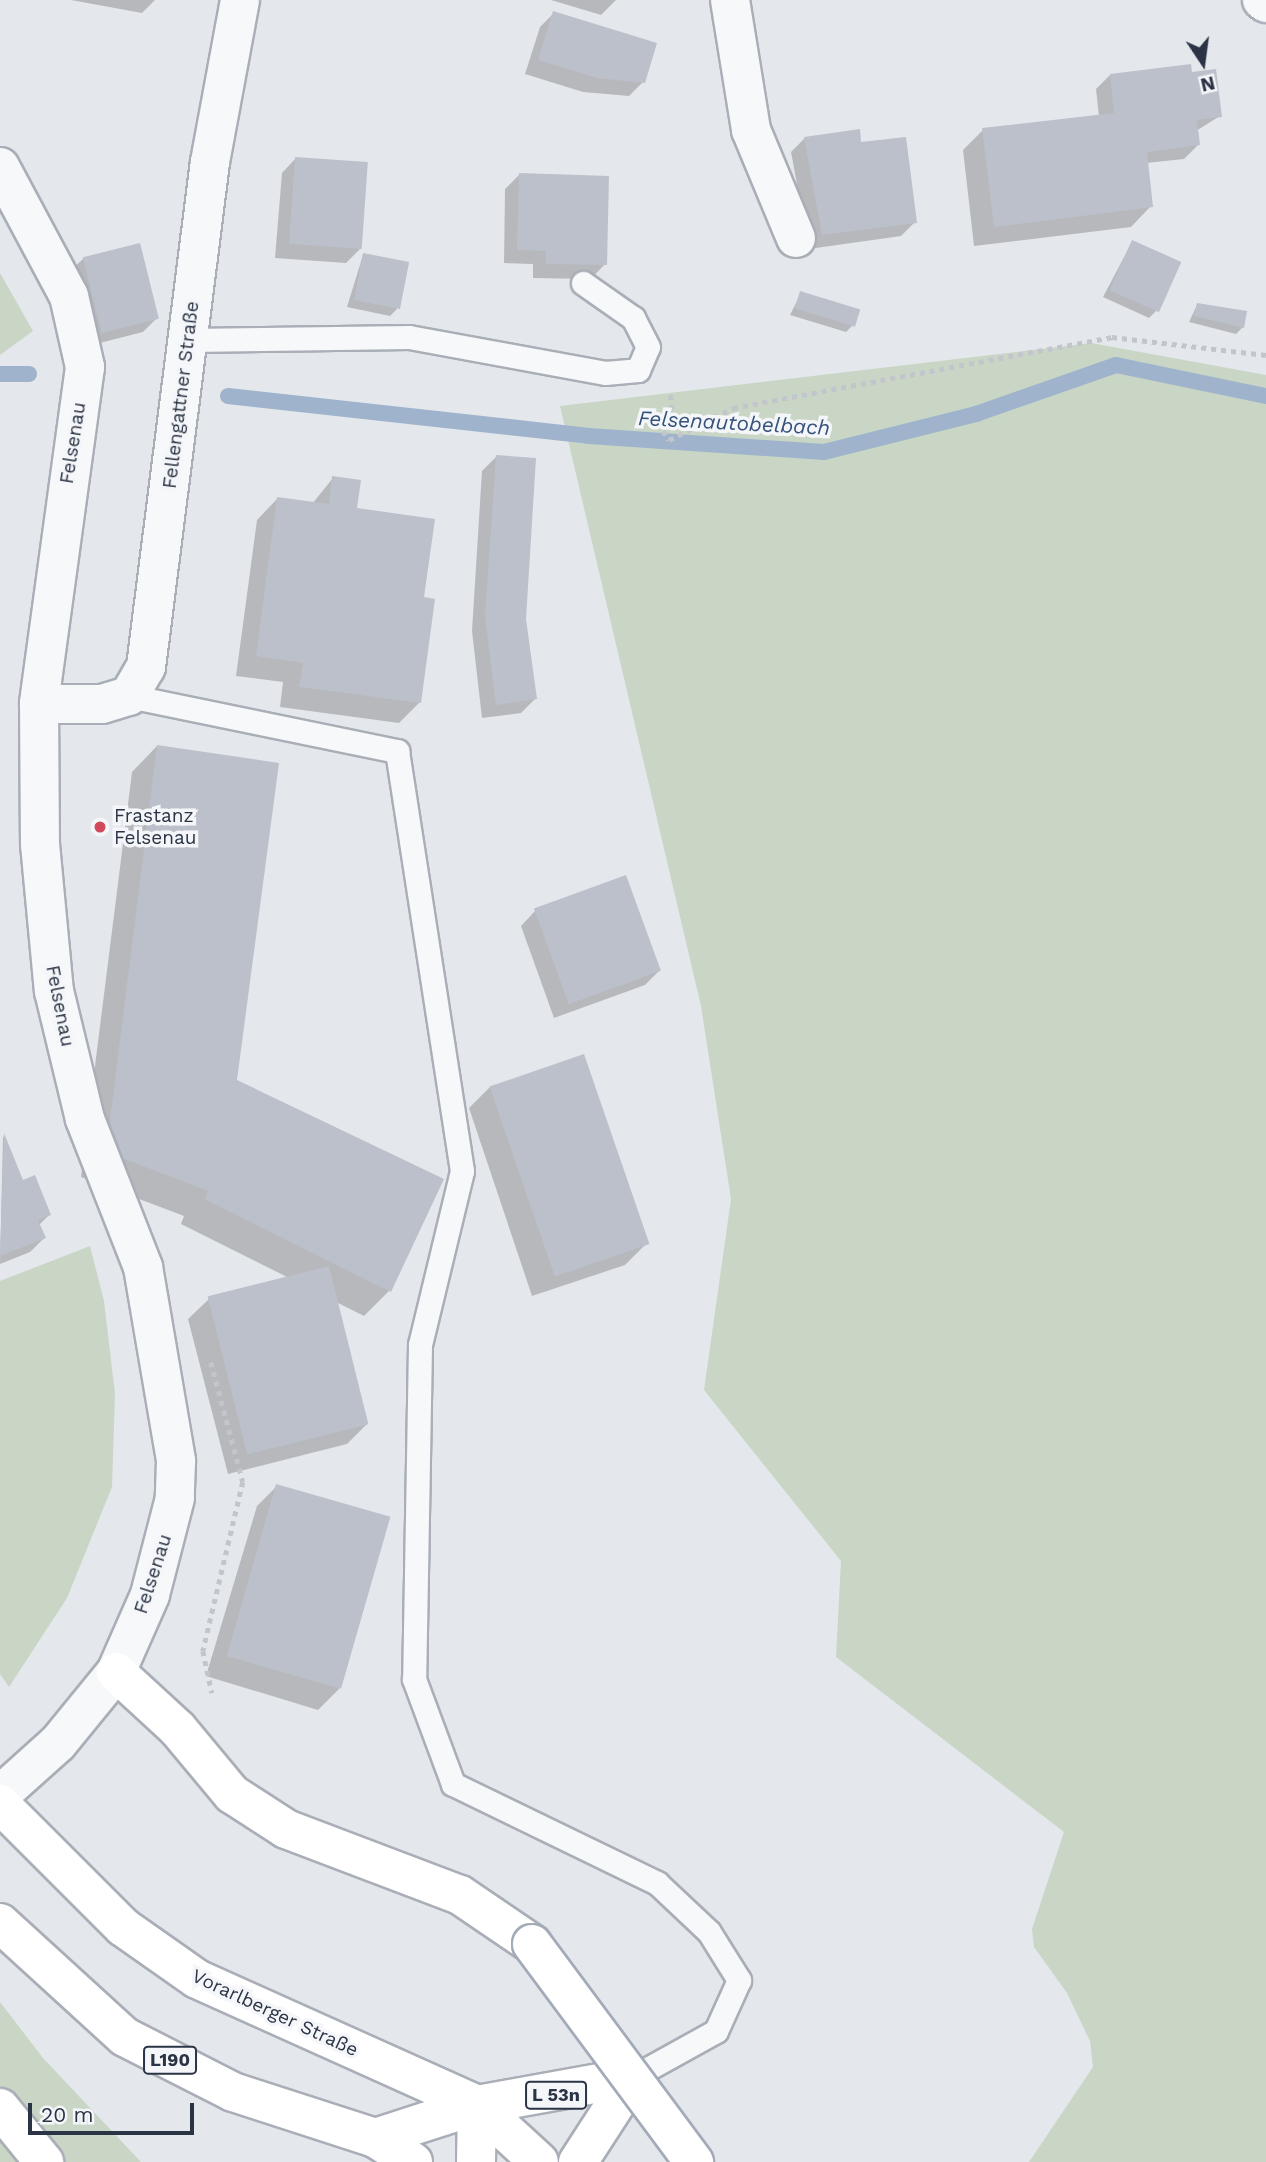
<!DOCTYPE html>
<meta charset="utf-8">
<style>
body{margin:0}
#map{position:relative;width:1266px;height:2162px;overflow:hidden;background:#e4e7ec;font-family:"Work Sans",sans-serif}
div>[style]{position:absolute}
.green>*{inset:0;background:#c9d6c5}
.shadow>*{inset:0;background:#0003}
.stream>*{height:16px;margin:-8px;padding:0 8px;transform-origin:8px;border-radius:8px;background:#9fb4cc}
.building>*{inset:0;background:#bbc0ca;transform-origin:0 0}
.path>*{height:4.5px;margin-top:-2.25px;transform-origin:0;background:repeating-linear-gradient(90deg,#c2c5cb 0 5px,transparent 0 10px)}
.roads{filter:drop-shadow(2px 0 #a9aeb7) drop-shadow(-2px 0 #a9aeb7) drop-shadow(0 2px #a9aeb7) drop-shadow(0 -2px #a9aeb7)}
.service>*{height:23px;margin:-11.5px;padding:0 11.5px;transform-origin:11.5px;border-radius:11.5px;background:#f7f8fa}
.minor>*{height:38px;margin:-19px;padding:0 19px;transform-origin:19px;border-radius:19px;background:#f7f8fa}
.primary>*{height:38px;margin:-19px;padding:0 19px;transform-origin:19px;border-radius:19px;background:#fff}
.bridges{filter:drop-shadow(2px 0 #a3abb8) drop-shadow(-2px 0 #a3abb8) drop-shadow(0 2px #a3abb8) drop-shadow(0 -2px #a3abb8)}
.primary-bridge>*{height:38px;margin:-19px;padding:0 19px;transform-origin:19px;border-radius:19px;background:#fff}
.dots>*{width:19px;height:19px;translate:-50% -50%;box-sizing:border-box;border:4px solid #f4f6f9;border-radius:50%}
span{translate:-50% -50%;white-space:nowrap;text-align:center;line-height:1.15;-webkit-text-stroke:7px #f4f6f9;paint-order:stroke}
.shield-label span{padding:2px 5px;background:#f4f6f9;border:2px solid;border-radius:5px;-webkit-text-stroke-width:0}
.shield-label{font-size:18px;color:#2b3445;font-weight:700}
.street-label{font-size:19px;color:#2b3445}
.poi-label{font-size:19px;color:#2b3445}
.left{translate:0 -50%;text-align:left}
.water-label{font-size:21px;color:#34527a;font-style:italic}
.north{position:absolute;left:1168px;top:28px;width:70px;height:70px;-webkit-text-stroke:5px #f4f6f9;paint-order:stroke;rotate:167deg;font-size:19px;font-weight:700;line-height:28px;text-align:center;color:#2b3445}
.north::after{content:'';display:block;margin:auto;width:24px;height:32px;background:#2b3445;clip-path:polygon(50% 0,100% 100%,50% 72%,0 100%)}
.scale{position:absolute;left:28px;top:2103px;width:166px;height:32px;box-sizing:border-box;border:4px solid #2b3445;border-top:0;padding-left:9px;font-size:21px;line-height:24px;white-space:nowrap;color:#2b3445;-webkit-text-stroke:5px #f4f6f9;paint-order:stroke}
</style>
<div id="map">
<div class="green">
<i style="clip-path:polygon(0 273px,33px 331px,0 355px)"></i>
<i style="clip-path:polygon(1091px 343px,1266px 375px,1266px 2162px,1029px 2162px,1093px 2067px,1090px 2041px,1067px 1993px,1034px 1947px,1032px 1929px,1064px 1832px,836px 1657px,841px 1561px,704px 1390px,731px 1199px,701px 1006px,560px 406px)"></i>
<i style="clip-path:polygon(90px 1246px,104px 1301px,115px 1394px,112px 1487px,67px 1598px,9px 1687px,0 1674px,0 1281px)"></i>
<i style="clip-path:polygon(0 2002px,43px 2058px,141px 2162px,0 2162px)"></i>
</div>
<div class="shadow">
<i style="clip-path:polygon(71px 0,155px 0,142px 13px)"></i>
<i style="clip-path:polygon(551px 0,616px 0,601px 15px)"></i>
<i style="clip-path:polygon(554px 13px,643px 82px,629px 96px,583px 92px,525px 74px,540px 27px)"></i>
<i style="clip-path:polygon(1191px 74px,1220px 116px,1196px 131px,1198px 145px,1184px 159px,1146px 163px,1151px 206px,1131px 227px,974px 246px,963px 150px,983px 130px,1099px 117px,1096px 89px,1110px 75px)"></i>
<i style="clip-path:polygon(805px 138px,860px 144px,915px 222px,901px 236px,809px 249px,791px 152px)"></i>
<i style="clip-path:polygon(296px 158px,360px 249px,346px 263px,275px 258px,282px 173px)"></i>
<i style="clip-path:polygon(519px 175px,605px 264px,591px 279px,533px 278px,533px 264px,504px 263px,505px 189px)"></i>
<i style="clip-path:polygon(1132px 242px,1156px 311px,1149px 318px,1103px 297px)"></i>
<i style="clip-path:polygon(363px 255px,397px 309px,390px 316px,347px 307px)"></i>
<i style="clip-path:polygon(84px 258px,157px 318px,143px 332px,88px 346px,69px 272px)"></i>
<i style="clip-path:polygon(801px 293px,853px 325px,846px 332px,790px 315px)"></i>
<i style="clip-path:polygon(1197px 305px,1243px 327px,1236px 334px,1189px 322px)"></i>
<i style="clip-path:polygon(496px 457px,535px 699px,521px 713px,482px 718px,472px 631px,482px 471px)"></i>
<i style="clip-path:polygon(333px 478px,422px 598px,419px 703px,399px 723px,280px 707px,283px 682px,236px 676px,257px 520px,277px 499px,312px 504px)"></i>
<i style="clip-path:polygon(157px 746px,235px 1081px,389px 1291px,364px 1316px,336px 1302px,367px 1424px,347px 1444px,228px 1474px,188px 1319px,209px 1299px,289px 1278px,181px 1224px,184px 1216px,81px 1177px,132px 772px)"></i>
<i style="clip-path:polygon(535px 911px,659px 971px,645px 985px,554px 1018px,521px 926px)"></i>
<i style="clip-path:polygon(490px 1087px,646px 1244px,625px 1265px,532px 1296px,469px 1108px)"></i>
<i style="clip-path:polygon(3px 1136px,22px 1182px,49px 1215px,39px 1225px,44px 1238px,30px 1252px,0 1264px)"></i>
<i style="clip-path:polygon(277px 1486px,339px 1689px,318px 1710px,206px 1676px,257px 1506px)"></i>
</div>
<div class="stream">
<i style="left:0;top:374px;width:29px"></i>
<i style="left:228px;top:396px;width:363px;rotate:6.3deg"></i>
<i style="left:589px;top:436px;width:236px;rotate:3.9deg"></i>
<i style="left:824px;top:452px;width:157px;rotate:-14deg"></i>
<i style="left:976px;top:414px;width:148px;rotate:-19.3deg"></i>
<i style="left:1116px;top:365px;width:153px;rotate:11.7deg"></i>
</div>
<div class="building">
<i style="clip-path:polygon(553px 11px,657px 43px,645px 83px,597px 78px,538px 60px)"></i>
<i style="clip-path:polygon(1191px 64px,1192px 72px,1216px 69px,1222px 117px,1197px 120px,1200px 145px,1147px 152px,1153px 207px,994px 227px,982px 128px,1114px 113px,1110px 74px)"></i>
<i style="clip-path:polygon(860px 129px,861px 142px,906px 137px,917px 223px,822px 235px,804px 137px)"></i>
<i style="left:295px;top:157px;width:73px;height:87px;rotate:4deg"></i>
<i style="clip-path:polygon(519px 173px,609px 176px,607px 265px,546px 264px,546px 251px,517px 250px)"></i>
<i style="left:1132px;top:240px;width:54px;height:55px;rotate:24deg"></i>
<i style="left:140px;top:243px;width:78px;height:59px;rotate:76deg"></i>
<i style="left:363px;top:253px;width:47px;height:48px;rotate:11deg"></i>
<i style="left:800px;top:291px;width:63px;height:18px;rotate:17deg"></i>
<i style="clip-path:polygon(1197px 303px,1247px 311px,1244px 328px,1194px 316px)"></i>
<i style="clip-path:polygon(496px 455px,536px 458px,526px 619px,537px 699px,496px 705px,485px 616px)"></i>
<i style="clip-path:polygon(332px 476px,361px 480px,357px 508px,435px 519px,424px 597px,435px 599px,421px 703px,299px 687px,303px 663px,256px 656px,277px 497px,329px 504px)"></i>
<i style="clip-path:polygon(157px 745px,279px 763px,237px 1080px,444px 1179px,391px 1292px,205px 1199px,208px 1191px,106px 1152px)"></i>
<i style="left:626px;top:875px;width:102px;height:98px;rotate:70deg"></i>
<i style="left:584px;top:1054px;width:201px;height:100px;rotate:71deg"></i>
<i style="clip-path:polygon(4px 1133px,23px 1180px,35px 1175px,51px 1215px,38px 1220px,46px 1238px,0 1256px)"></i>
<i style="left:329px;top:1266px;width:163px;height:125px;rotate:76deg"></i>
<i style="left:276px;top:1484px;width:119px;height:179px;rotate:16deg"></i>
</div>
<div class="path">
<i style="left:671px;top:395px;width:14px;rotate:86deg"></i>
<i style="left:672px;top:409px;width:19px;rotate:137deg"></i>
<i style="left:658px;top:422px;width:21px;rotate:59deg"></i>
<i style="left:669px;top:440px;width:72px;rotate:-26.6deg"></i>
<i style="left:733px;top:408px;width:386px;rotate:-10.6deg"></i>
<i style="left:1112px;top:337px;width:155px;rotate:6.7deg"></i>
<i style="left:211px;top:1362px;width:124px;rotate:75.1deg"></i>
<i style="left:243px;top:1482px;width:174px;rotate:103.3deg"></i>
<i style="left:203px;top:1651px;width:43px;rotate:77.9deg"></i>
</div>
<div class="roads">
<div class="service">
<i style="left:189px;top:340px;width:220px;rotate:-0.8deg"></i>
<i style="left:409px;top:337px;width:199px;rotate:10.4deg"></i>
<i style="left:605px;top:373px;width:33px;rotate:-5deg"></i>
<i style="left:638px;top:370px;width:25px;rotate:-67deg"></i>
<i style="left:648px;top:347px;width:33px;rotate:-117deg"></i>
<i style="left:633px;top:318px;width:61px;rotate:-145deg"></i>
<i style="left:129px;top:696px;width:274px;rotate:11.6deg"></i>
<i style="left:397px;top:751px;width:425px;rotate:81.2deg"></i>
<i style="left:462px;top:1171px;width:179px;rotate:103.6deg"></i>
<i style="left:420px;top:1345px;width:334px;rotate:91deg"></i>
<i style="left:414px;top:1679px;width:112px;rotate:69.6deg"></i>
<i style="left:453px;top:1784px;width:227px;rotate:25.9deg"></i>
<i style="left:657px;top:1883px;width:71px;rotate:43.3deg"></i>
<i style="left:709px;top:1932px;width:57px;rotate:58deg"></i>
<i style="left:739px;top:1980px;width:56px;rotate:114.3deg"></i>
<i style="left:716px;top:2031px;width:95px;rotate:151deg"></i>
</div>
<div class="minor">
<i style="left:730px;top:0;width:132px;rotate:80.8deg"></i>
<i style="left:751px;top:130px;width:117px;rotate:67.4deg"></i>
<i style="left:1262px;top:0;width:5px;rotate:37deg"></i>
<i style="left:0;top:167px;width:146px;rotate:61.9deg"></i>
<i style="left:69px;top:296px;width:73px;rotate:77.3deg"></i>
<i style="left:85px;top:367px;width:340px;rotate:97.8deg"></i>
<i style="left:39px;top:704px;width:140px;rotate:89.6deg"></i>
<i style="left:40px;top:844px;width:148px;rotate:84.6deg"></i>
<i style="left:54px;top:991px;width:132px;rotate:76.4deg"></i>
<i style="left:85px;top:1119px;width:159px;rotate:68.6deg"></i>
<i style="left:143px;top:1267px;width:197px;rotate:80.3deg"></i>
<i style="left:176px;top:1461px;width:37px;rotate:92deg"></i>
<i style="left:175px;top:1498px;width:100px;rotate:104.5deg"></i>
<i style="left:150px;top:1595px;width:84px;rotate:113.8deg"></i>
<i style="left:116px;top:1672px;width:92px;rotate:129.2deg"></i>
<i style="left:58px;top:1743px;width:78px;rotate:138.1deg"></i>
<i style="left:39px;top:704px;width:63px"></i>
<i style="left:102px;top:704px;width:28px;rotate:-17deg"></i>
<i style="left:129px;top:696px;width:34px;rotate:-60deg"></i>
<i style="left:146px;top:667px;width:509px;rotate:-82.78deg"></i>
<i style="left:210px;top:162px;width:165px;rotate:-79.5deg"></i>
</div>
<div class="primary">
<i style="left:116px;top:1672px;width:83px;rotate:42.6deg"></i>
<i style="left:177px;top:1728px;width:86px;rotate:50.2deg"></i>
<i style="left:232px;top:1794px;width:64px;rotate:32.9deg"></i>
<i style="left:286px;top:1829px;width:186px;rotate:20.8deg"></i>
<i style="left:460px;top:1895px;width:87px;rotate:34.2deg"></i>
<i style="left:0;top:1804px;width:174px;rotate:45deg"></i>
<i style="left:123px;top:1927px;width:90px;rotate:35.1deg"></i>
<i style="left:197px;top:1979px;width:307px;rotate:24.2deg"></i>
<i style="left:477px;top:2105px;width:84px;rotate:42.6deg"></i>
<i style="left:0;top:1923px;width:169px;rotate:42.4deg"></i>
<i style="left:125px;top:2037px;width:121px;rotate:27deg"></i>
<i style="left:233px;top:2092px;width:149px;rotate:17.9deg"></i>
<i style="left:375px;top:2138px;width:45px;rotate:32.3deg"></i>
<i style="left:0;top:2108px;width:70px;rotate:50.8deg"></i>
<i style="left:375px;top:2138px;width:107px;rotate:-17.9deg"></i>
<i style="left:477px;top:2105px;width:158px;rotate:-10.2deg"></i>
<i style="left:476px;top:2162px;width:57px;rotate:-89deg"></i>
<i style="left:578px;top:2162px;width:101px;rotate:-57.1deg"></i>
</div>
</div>
<div class="bridges">
<div class="primary-bridge">
<i style="left:532px;top:1944px;width:272px;rotate:53.4deg"></i>
</div>
</div>
<div class="dots">
<i style="left:100px;top:827px;background:#d1495b"></i>
</div>
<div class="shield-label">
<span style="left:170px;top:2060px">L190</span>
<span style="left:556px;top:2095px">L 53n</span>
</div>
<div class="street-label">
<span style="left:181px;top:395px;rotate:-83deg">Fellengattner Straße</span>
<span style="left:73px;top:443px;rotate:-81deg">Felsenau</span>
<span style="left:60px;top:1006px;rotate:79deg">Felsenau</span>
<span style="left:153px;top:1574px;rotate:-72deg">Felsenau</span>
<span style="left:275px;top:2013px;rotate:25deg">Vorarlberger Straße</span>
</div>
<div class="poi-label">
<span class="left" style="left:114px;top:827px">Frastanz<br>Felsenau</span>
</div>
<div class="water-label">
<span style="left:734px;top:423px;rotate:3deg">Felsenautobelbach</span>
</div>
<div class="north">N</div>
<div class="scale">20 m</div>
</div>
